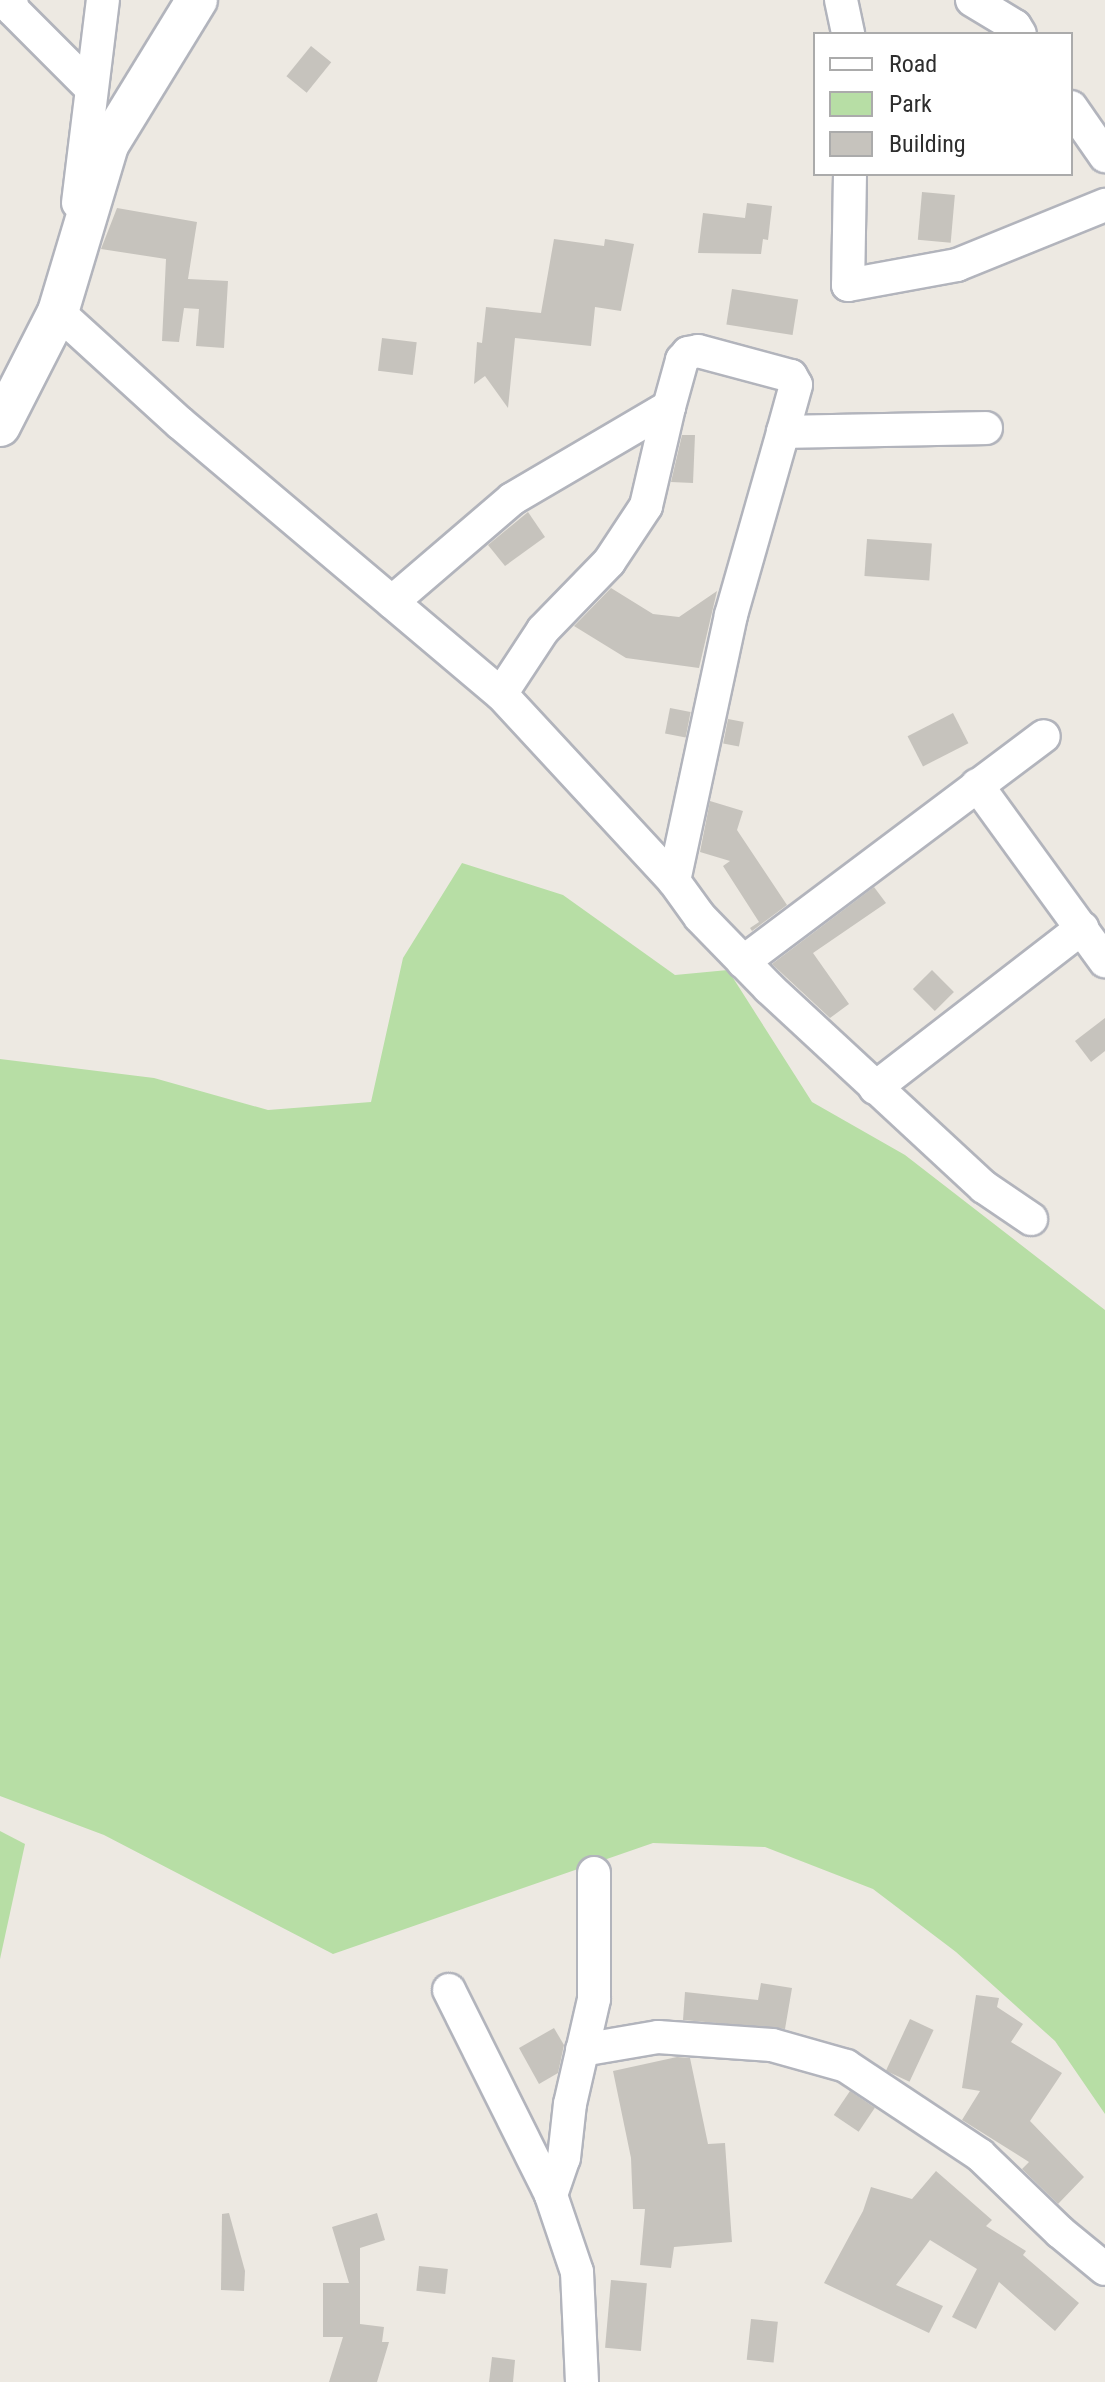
<!DOCTYPE html>
<style>
body{margin:0}
#map{position:relative;width:1105px;height:2382px;overflow:hidden;background:#ede9e2;font-family:"Roboto Condensed",sans-serif}
div>[style]{position:absolute}
.green>*{inset:0;background:#b7dea5}
.building>*{inset:0;background:#c6c3bd;transform-origin:0 0}
.roads{filter:drop-shadow(2px 0 #b2b4bc) drop-shadow(-2px 0 #b2b4bc) drop-shadow(0 2px #b2b4bc) drop-shadow(0 -2px #b2b4bc)}
.minor>*{height:32px;margin:-16px;padding:0 16px;transform-origin:16px;border-radius:16px;background:#fff}
.tertiary>*{height:40px;margin:-20px;padding:0 20px;transform-origin:20px;border-radius:20px;background:#fff}
span{translate:-50% -50%;white-space:nowrap;text-align:center;line-height:1.15;-webkit-text-stroke:6px #fff;paint-order:stroke}
.legend{position:absolute;left:813px;top:32px;width:260px;height:144px;box-sizing:border-box;background:#fff;border:2px solid #ababab;margin:0;padding:10px 14px;list-style:none;font-size:24px;color:#2e2e2e}
.legend li{display:flex;align-items:center;gap:16px;height:40px}
.legend b{width:40px;border:2px solid #ababab}
</style>
<div id="map">
<div class="green">
<i style="clip-path:polygon(462px 863px,563px 895px,675px 975px,728px 970px,812px 1102px,905px 1155px,1105px 1310px,1105px 2114px,1055px 2041px,956px 1952px,873px 1889px,765px 1847px,653px 1843px,333px 1954px,104px 1835px,0 1796px,0 1059px,154px 1078px,268px 1110px,371px 1102px,403px 958px)"></i>
<i style="clip-path:polygon(0 1831px,25px 1844px,0 1959px)"></i>
</div>
<div class="building">
<i style="left:311px;top:46px;width:26px;height:39px;rotate:39deg"></i>
<i style="left:922px;top:192px;width:33px;height:48px;rotate:5deg"></i>
<i style="clip-path:polygon(747px 203px,772px 206px,768px 240px,763px 239px,761px 254px,698px 253px,703px 213px,745px 218px)"></i>
<i style="clip-path:polygon(117px 208px,197px 222px,188px 279px,228px 281px,224px 348px,196px 346px,199px 309px,184px 308px,179px 342px,162px 341px,166px 259px,101px 249px)"></i>
<i style="clip-path:polygon(554px 239px,604px 246px,605px 239px,634px 244px,621px 311px,595px 307px,591px 346px,515px 338px,508px 408px,485px 376px,474px 384px,477px 342px,482px 343px,486px 307px,541px 313px)"></i>
<i style="left:732px;top:289px;width:67px;height:36px;rotate:9deg"></i>
<i style="left:382px;top:338px;width:35px;height:33px;rotate:7deg"></i>
<i style="clip-path:polygon(682px 435px,695px 435px,693px 483px,671px 482px)"></i>
<i style="clip-path:polygon(528px 512px,545px 537px,505px 566px,488px 545px)"></i>
<i style="left:867px;top:539px;width:65px;height:37px;rotate:4deg"></i>
<i style="clip-path:polygon(611px 588px,653px 614px,679px 617px,717px 591px,699px 668px,626px 658px,574px 626px)"></i>
<i style="left:670px;top:708px;width:21px;height:26px;rotate:11deg"></i>
<i style="left:953px;top:713px;width:34px;height:51px;rotate:63deg"></i>
<i style="left:728px;top:719px;width:16px;height:25px;rotate:11deg"></i>
<i style="clip-path:polygon(710px 801px,743px 811px,737px 830px,787px 905px,752px 931px,750px 928px,759px 922px,723px 866px,730px 861px,700px 852px)"></i>
<i style="clip-path:polygon(874px 887px,886px 903px,813px 953px,849px 1004px,830px 1018px,772px 964px)"></i>
<i style="left:932px;top:970px;width:31px;height:27px;rotate:45deg"></i>
<i style="clip-path:polygon(1105px 1018px,1105px 1051px,1091px 1062px,1075px 1041px)"></i>
<i style="clip-path:polygon(761px 1983px,792px 1988px,785px 2029px,683px 2020px,685px 1992px,758px 2000px)"></i>
<i style="clip-path:polygon(976px 1995px,999px 1998px,997px 2007px,1023px 2024px,1011px 2042px,1062px 2073px,1030px 2121px,1084px 2177px,1058px 2204px,1022px 2169px,1029px 2162px,962px 2120px,980px 2091px,962px 2088px)"></i>
<i style="left:910px;top:2019px;width:26px;height:57px;rotate:25deg"></i>
<i style="clip-path:polygon(554px 2028px,564px 2045px,558px 2073px,539px 2084px,519px 2048px)"></i>
<i style="clip-path:polygon(677px 2057px,690px 2058px,708px 2144px,725px 2143px,732px 2242px,674px 2247px,671px 2268px,640px 2265px,645px 2209px,633px 2209px,631px 2158px,613px 2071px)"></i>
<i style="left:850px;top:2091px;width:30px;height:29px;rotate:34deg"></i>
<i style="clip-path:polygon(936px 2171px,992px 2220px,986px 2226px,1026px 2251px,1023px 2255px,1079px 2303px,1055px 2331px,999px 2282px,976px 2329px,952px 2317px,977px 2269px,930px 2240px,896px 2285px,943px 2306px,929px 2333px,824px 2283px,863px 2211px,871px 2187px,912px 2199px)"></i>
<i style="clip-path:polygon(229px 2213px,245px 2271px,244px 2291px,221px 2290px,222px 2214px)"></i>
<i style="clip-path:polygon(377px 2213px,385px 2240px,360px 2248px,360px 2324px,384px 2327px,382px 2342px,389px 2342px,377px 2382px,329px 2382px,343px 2337px,323px 2337px,323px 2283px,349px 2283px,332px 2227px)"></i>
<i style="left:419px;top:2266px;width:29px;height:25px;rotate:6deg"></i>
<i style="left:611px;top:2280px;width:36px;height:68px;rotate:5deg"></i>
<i style="left:751px;top:2319px;width:27px;height:41px;rotate:6deg"></i>
<i style="clip-path:polygon(492px 2357px,515px 2360px,513px 2382px,489px 2382px)"></i>
</div>
<div class="roads">
<div class="minor">
<i style="left:11px;top:0;width:10px;rotate:79deg"></i>
<i style="left:13px;top:10px;width:109px;rotate:45deg"></i>
<i style="left:841px;top:0;width:35px;rotate:78deg"></i>
<i style="left:972px;top:0;width:50px;rotate:31.2deg"></i>
<i style="left:1015px;top:26px;width:9px;rotate:58deg"></i>
<i style="left:1071px;top:107px;width:60px;rotate:55.2deg"></i>
<i style="left:850px;top:174px;width:111px;rotate:91deg"></i>
<i style="left:848px;top:285px;width:111px;rotate:-10.4deg"></i>
<i style="left:957px;top:265px;width:160px;rotate:-22.1deg"></i>
<i style="left:78px;top:203px;width:205px;rotate:-83deg"></i>
<i style="left:58px;top:312px;width:165px;rotate:42.3deg"></i>
<i style="left:180px;top:423px;width:420px;rotate:40.2deg"></i>
<i style="left:501px;top:694px;width:255px;rotate:47.2deg"></i>
<i style="left:674px;top:881px;width:44px;rotate:54.2deg"></i>
<i style="left:700px;top:917px;width:99px;rotate:45.8deg"></i>
<i style="left:769px;top:988px;width:293px;rotate:42.8deg"></i>
<i style="left:984px;top:1187px;width:57px;rotate:34.2deg"></i>
<i style="left:392px;top:602px;width:158px;rotate:-40.6deg"></i>
<i style="left:512px;top:499px;width:182px;rotate:-30.4deg"></i>
<i style="left:501px;top:694px;width:77px;rotate:-56.7deg"></i>
<i style="left:543px;top:630px;width:95px;rotate:-45.9deg"></i>
<i style="left:609px;top:562px;width:67px;rotate:-56.5deg"></i>
<i style="left:646px;top:506px;width:102px;rotate:-76.9deg"></i>
<i style="left:669px;top:407px;width:49px;rotate:-74.5deg"></i>
<i style="left:682px;top:360px;width:9px;rotate:-49deg"></i>
<i style="left:688px;top:353px;width:10px;rotate:-11deg"></i>
<i style="left:698px;top:351px;width:96px;rotate:15deg"></i>
<i style="left:791px;top:376px;width:10px;rotate:61deg"></i>
<i style="left:796px;top:385px;width:49px;rotate:105.5deg"></i>
<i style="left:977px;top:785px;width:218px;rotate:54deg"></i>
<i style="left:674px;top:881px;width:272px;rotate:-77.9deg"></i>
<i style="left:731px;top:615px;width:190px;rotate:-74.1deg"></i>
<i style="left:783px;top:432px;width:203px;rotate:-1.1deg"></i>
<i style="left:743px;top:962px;width:376px;rotate:-36.9deg"></i>
<i style="left:875px;top:1088px;width:262px;rotate:-37.7deg"></i>
<i style="left:449px;top:1990px;width:229px;rotate:63.5deg"></i>
<i style="left:582px;top:2050px;width:77px;rotate:-9.7deg"></i>
<i style="left:658px;top:2037px;width:114px;rotate:4deg"></i>
<i style="left:772px;top:2045px;width:77px;rotate:15.8deg"></i>
<i style="left:846px;top:2066px;width:161px;rotate:33.6deg"></i>
<i style="left:980px;top:2155px;width:111px;rotate:43.9deg"></i>
<i style="left:1060px;top:2232px;width:58px;rotate:39.4deg"></i>
<i style="left:582px;top:2382px;width:110px;rotate:-92.6deg"></i>
<i style="left:577px;top:2272px;width:81px;rotate:-108.7deg"></i>
<i style="left:551px;top:2195px;width:39px;rotate:-71deg"></i>
<i style="left:564px;top:2158px;width:54px;rotate:-83.7deg"></i>
<i style="left:570px;top:2104px;width:108px;rotate:-77.1deg"></i>
<i style="left:594px;top:1999px;width:126px;rotate:-90deg"></i>
</div>
<div class="tertiary">
<i style="left:0;top:426px;width:128px;rotate:-63deg"></i>
<i style="left:58px;top:312px;width:174px;rotate:-73.3deg"></i>
<i style="left:108px;top:145px;width:170px;rotate:-58.5deg"></i>
</div>
</div>
<ul class="legend">
<li><b style="height:10px;background:#fff"></b>Road</li>
<li><b style="height:22px;background:#b7dea5"></b>Park</li>
<li><b style="height:22px;background:#c6c3bd"></b>Building</li>
</ul>
</div>
